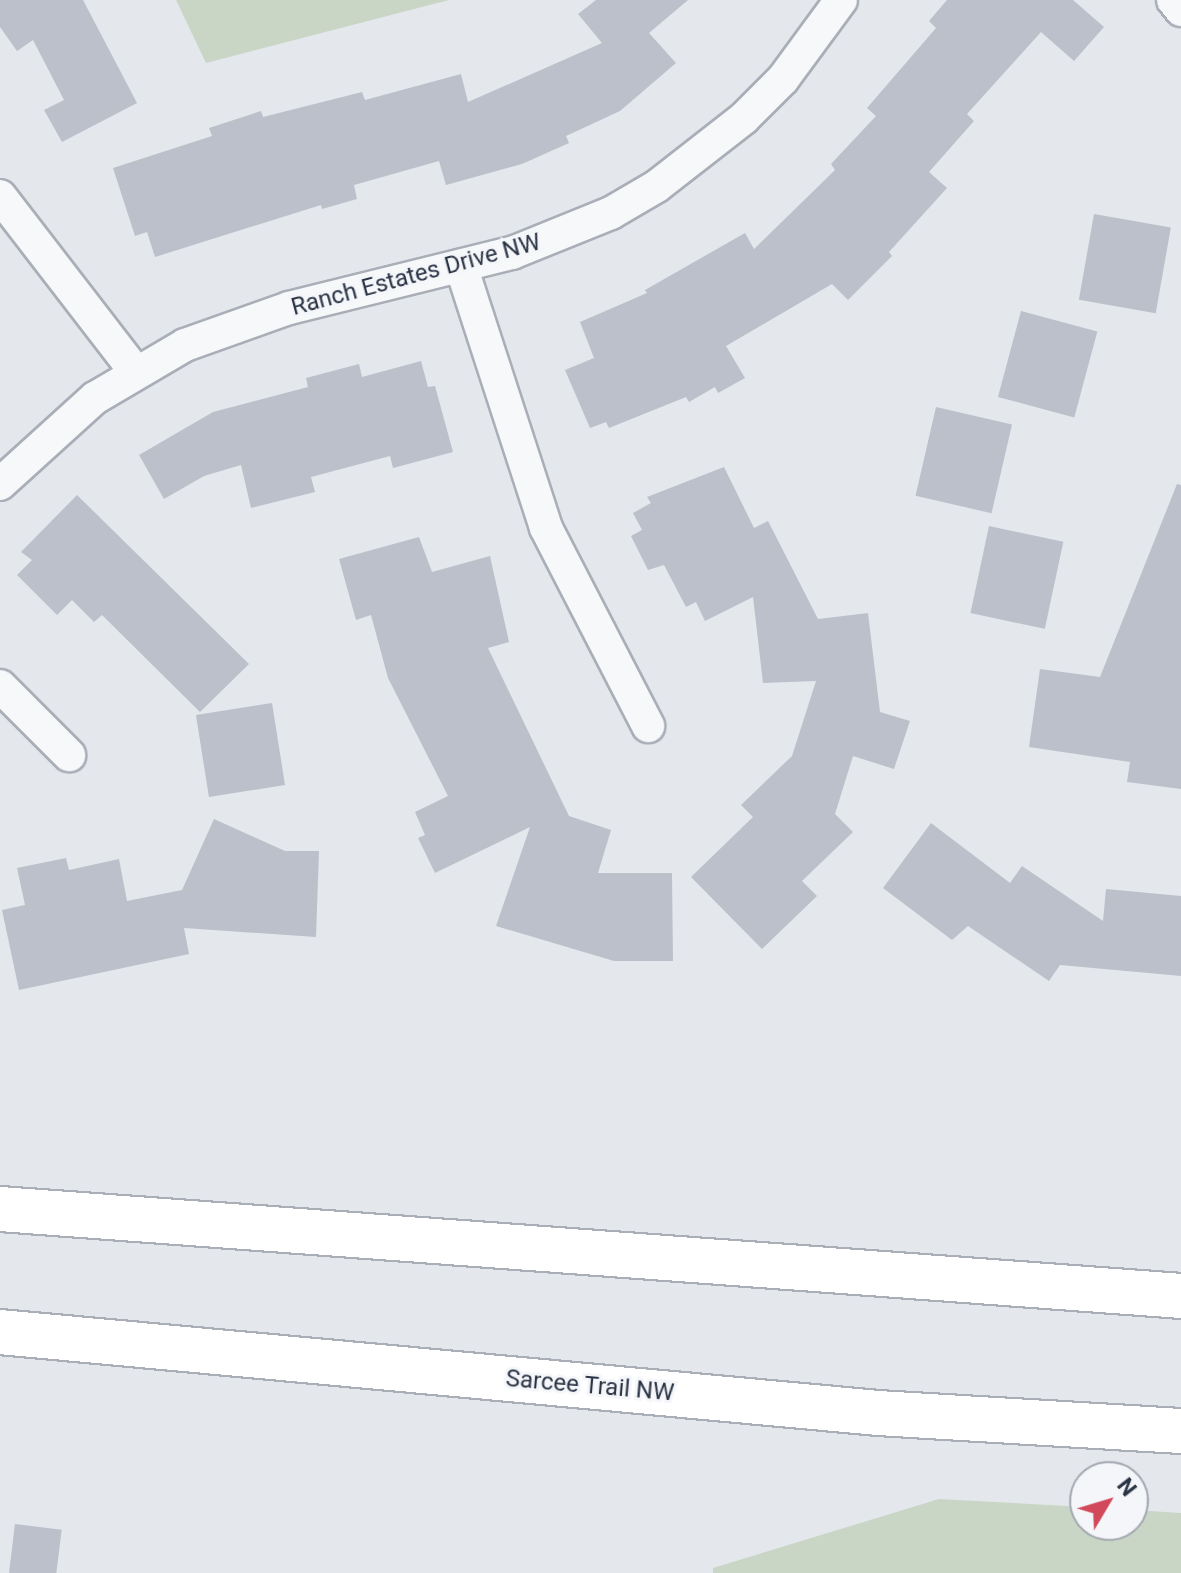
<!DOCTYPE html>
<style>
body{margin:0}
#map{position:relative;width:1181px;height:1573px;overflow:hidden;background:#e4e7ec;font-family:Roboto,sans-serif}
div>[style]{position:absolute}
.green>*{inset:0;background:#c9d6c5}
.building>*{inset:0;background:#bbc0ca;transform-origin:0 0}
.roads{filter:drop-shadow(2px 0 #a9aeb7) drop-shadow(-2px 0 #a9aeb7) drop-shadow(0 2px #a9aeb7) drop-shadow(0 -2px #a9aeb7)}
.street>*{height:32px;margin:-16px;padding:0 16px;transform-origin:16px;border-radius:16px;background:#f7f8fa}
.secondary>*{height:44px;margin:-22px;padding:0 22px;transform-origin:22px;border-radius:22px;background:#fff}
span{translate:-50% -50%;white-space:nowrap;text-align:center;line-height:1.15;-webkit-text-stroke:6px #f4f6f9;paint-order:stroke}
.street-label{font-size:24px;color:#2b3445}
.north{position:absolute;left:1069px;top:1461px;width:80px;height:80px;box-sizing:border-box;background:#f4f6f9;border:2px solid #a4a8b1;border-radius:50%;rotate:52deg;font-size:22px;font-weight:700;line-height:32px;text-align:center;color:#2b3445}
.north::after{content:'';display:block;margin:auto;width:28px;height:36px;background:#d1495b;clip-path:polygon(50% 0,100% 100%,50% 72%,0 100%)}
</style>
<div id="map">
<div class="green">
<i style="clip-path:polygon(176px 0,449px 0,206px 63px)"></i>
<i style="clip-path:polygon(939px 1499px,1085px 1507px,1085px 1525px,1133px 1525px,1133px 1510px,1181px 1513px,1181px 1573px,713px 1573px,713px 1568px)"></i>
</div>
<div class="building">
<i style="clip-path:polygon(0 0,83px 0,137px 103px,62px 142px,44px 110px,64px 100px,33px 40px,17px 51px,0 27px)"></i>
<i style="clip-path:polygon(596px 0,688px 0,649px 33px,676px 63px,620px 111px,566px 136px,569px 143px,522px 164px,446px 185px,439px 161px,354px 185px,357px 199px,322px 209px,321px 205px,155px 257px,147px 232px,135px 236px,113px 168px,212px 136px,209px 128px,261px 111px,263px 117px,362px 92px,365px 100px,461px 74px,468px 102px,602px 43px,578px 14px)"></i>
<i style="clip-path:polygon(947px 0,1073px 0,1104px 27px,1074px 61px,1041px 32px,967px 114px,974px 121px,929px 172px,947px 188px,889px 252px,892px 256px,848px 300px,832px 284px,726px 346px,745px 378px,718px 393px,715px 387px,689px 402px,686px 397px,609px 428px,606px 422px,590px 428px,565px 370px,594px 358px,580px 322px,647px 293px,645px 290px,745px 233px,754px 249px,835px 170px,831px 164px,876px 116px,867px 108px,936px 28px,929px 21px)"></i>
<i style="left:1094px;top:214px;width:78px;height:87px;rotate:10deg"></i>
<i style="left:1021px;top:311px;width:79px;height:89px;rotate:15deg"></i>
<i style="clip-path:polygon(421px 361px,428px 387px,435px 386px,453px 452px,393px 468px,390px 456px,311px 477px,315px 492px,251px 508px,241px 465px,204px 476px,164px 499px,139px 455px,213px 412px,308px 387px,306px 378px,359px 364px,362px 377px)"></i>
<i style="left:936px;top:407px;width:78px;height:91px;rotate:13deg"></i>
<i style="clip-path:polygon(724px 467px,754px 528px,768px 521px,818px 619px,868px 613px,880px 712px,910px 721px,894px 769px,853px 756px,835px 814px,853px 832px,802px 881px,817px 896px,762px 949px,691px 877px,753px 817px,741px 805px,792px 756px,816px 681px,763px 683px,753px 597px,705px 621px,696px 602px,686px 607px,664px 565px,648px 570px,631px 536px,642px 530px,633px 513px,651px 503px,647px 497px)"></i>
<i style="clip-path:polygon(1177px 484px,1181px 485px,1181px 789px,1127px 782px,1130px 762px,1029px 747px,1040px 669px,1100px 677px)"></i>
<i style="clip-path:polygon(77px 495px,249px 664px,200px 712px,102px 615px,94px 622px,72px 600px,57px 615px,17px 575px,32px 560px,21px 552px)"></i>
<i style="left:989px;top:526px;width:76px;height:89px;rotate:12deg"></i>
<i style="clip-path:polygon(419px 537px,432px 572px,490px 556px,509px 642px,488px 648px,569px 816px,611px 830px,598px 873px,672px 873px,673px 961px,614px 961px,496px 926px,530px 827px,435px 873px,418px 838px,425px 835px,415px 812px,448px 796px,388px 678px,371px 615px,356px 620px,339px 559px)"></i>
<i style="left:272px;top:703px;width:83px;height:77px;rotate:81deg"></i>
<i style="clip-path:polygon(214px 819px,285px 851px,319px 851px,316px 937px,184px 928px,189px 954px,19px 990px,2px 910px,25px 905px,17px 868px,66px 858px,69px 870px,119px 859px,127px 901px,182px 890px)"></i>
<i style="clip-path:polygon(931px 823px,1010px 883px,1022px 866px,1103px 921px,1106px 889px,1181px 896px,1181px 976px,1060px 965px,1049px 981px,968px 926px,952px 940px,883px 888px)"></i>
<i style="left:15px;top:1524px;width:47px;height:49px;rotate:7deg"></i>
</div>
<div class="roads">
<div class="street">
<i style="left:1173px;top:0;width:13px;rotate:51deg"></i>
<i style="left:0;top:196px;width:221px;rotate:52.4deg"></i>
<i style="left:461px;top:266px;width:275px;rotate:72deg"></i>
<i style="left:546px;top:528px;width:223px;rotate:62.7deg"></i>
<i style="left:0;top:484px;width:128px;rotate:-42.2deg"></i>
<i style="left:95px;top:398px;width:104px;rotate:-30.5deg"></i>
<i style="left:185px;top:345px;width:110px;rotate:-19.6deg"></i>
<i style="left:289px;top:308px;width:230px;rotate:-13.9deg"></i>
<i style="left:512px;top:253px;width:107px;rotate:-22deg"></i>
<i style="left:611px;top:213px;width:53px;rotate:-30.4deg"></i>
<i style="left:657px;top:186px;width:110px;rotate:-38deg"></i>
<i style="left:744px;top:118px;width:55px;rotate:-45deg"></i>
<i style="left:783px;top:79px;width:98px;rotate:-53.7deg"></i>
<i style="left:0;top:686px;width:98px;rotate:45deg"></i>
</div>
<div class="secondary">
<i style="left:0;top:1209px;width:1184px;rotate:4.21deg"></i>
<i style="left:0;top:1332px;width:882px;rotate:5.27deg"></i>
<i style="left:878px;top:1413px;width:304px;rotate:3.4deg"></i>
</div>
</div>
<div class="street-label">
<span style="left:416px;top:275px;rotate:-15deg">Ranch Estates Drive NW</span>
<span style="left:590px;top:1386px;rotate:5deg">Sarcee Trail NW</span>
</div>
<div class="north">N</div>
</div>
